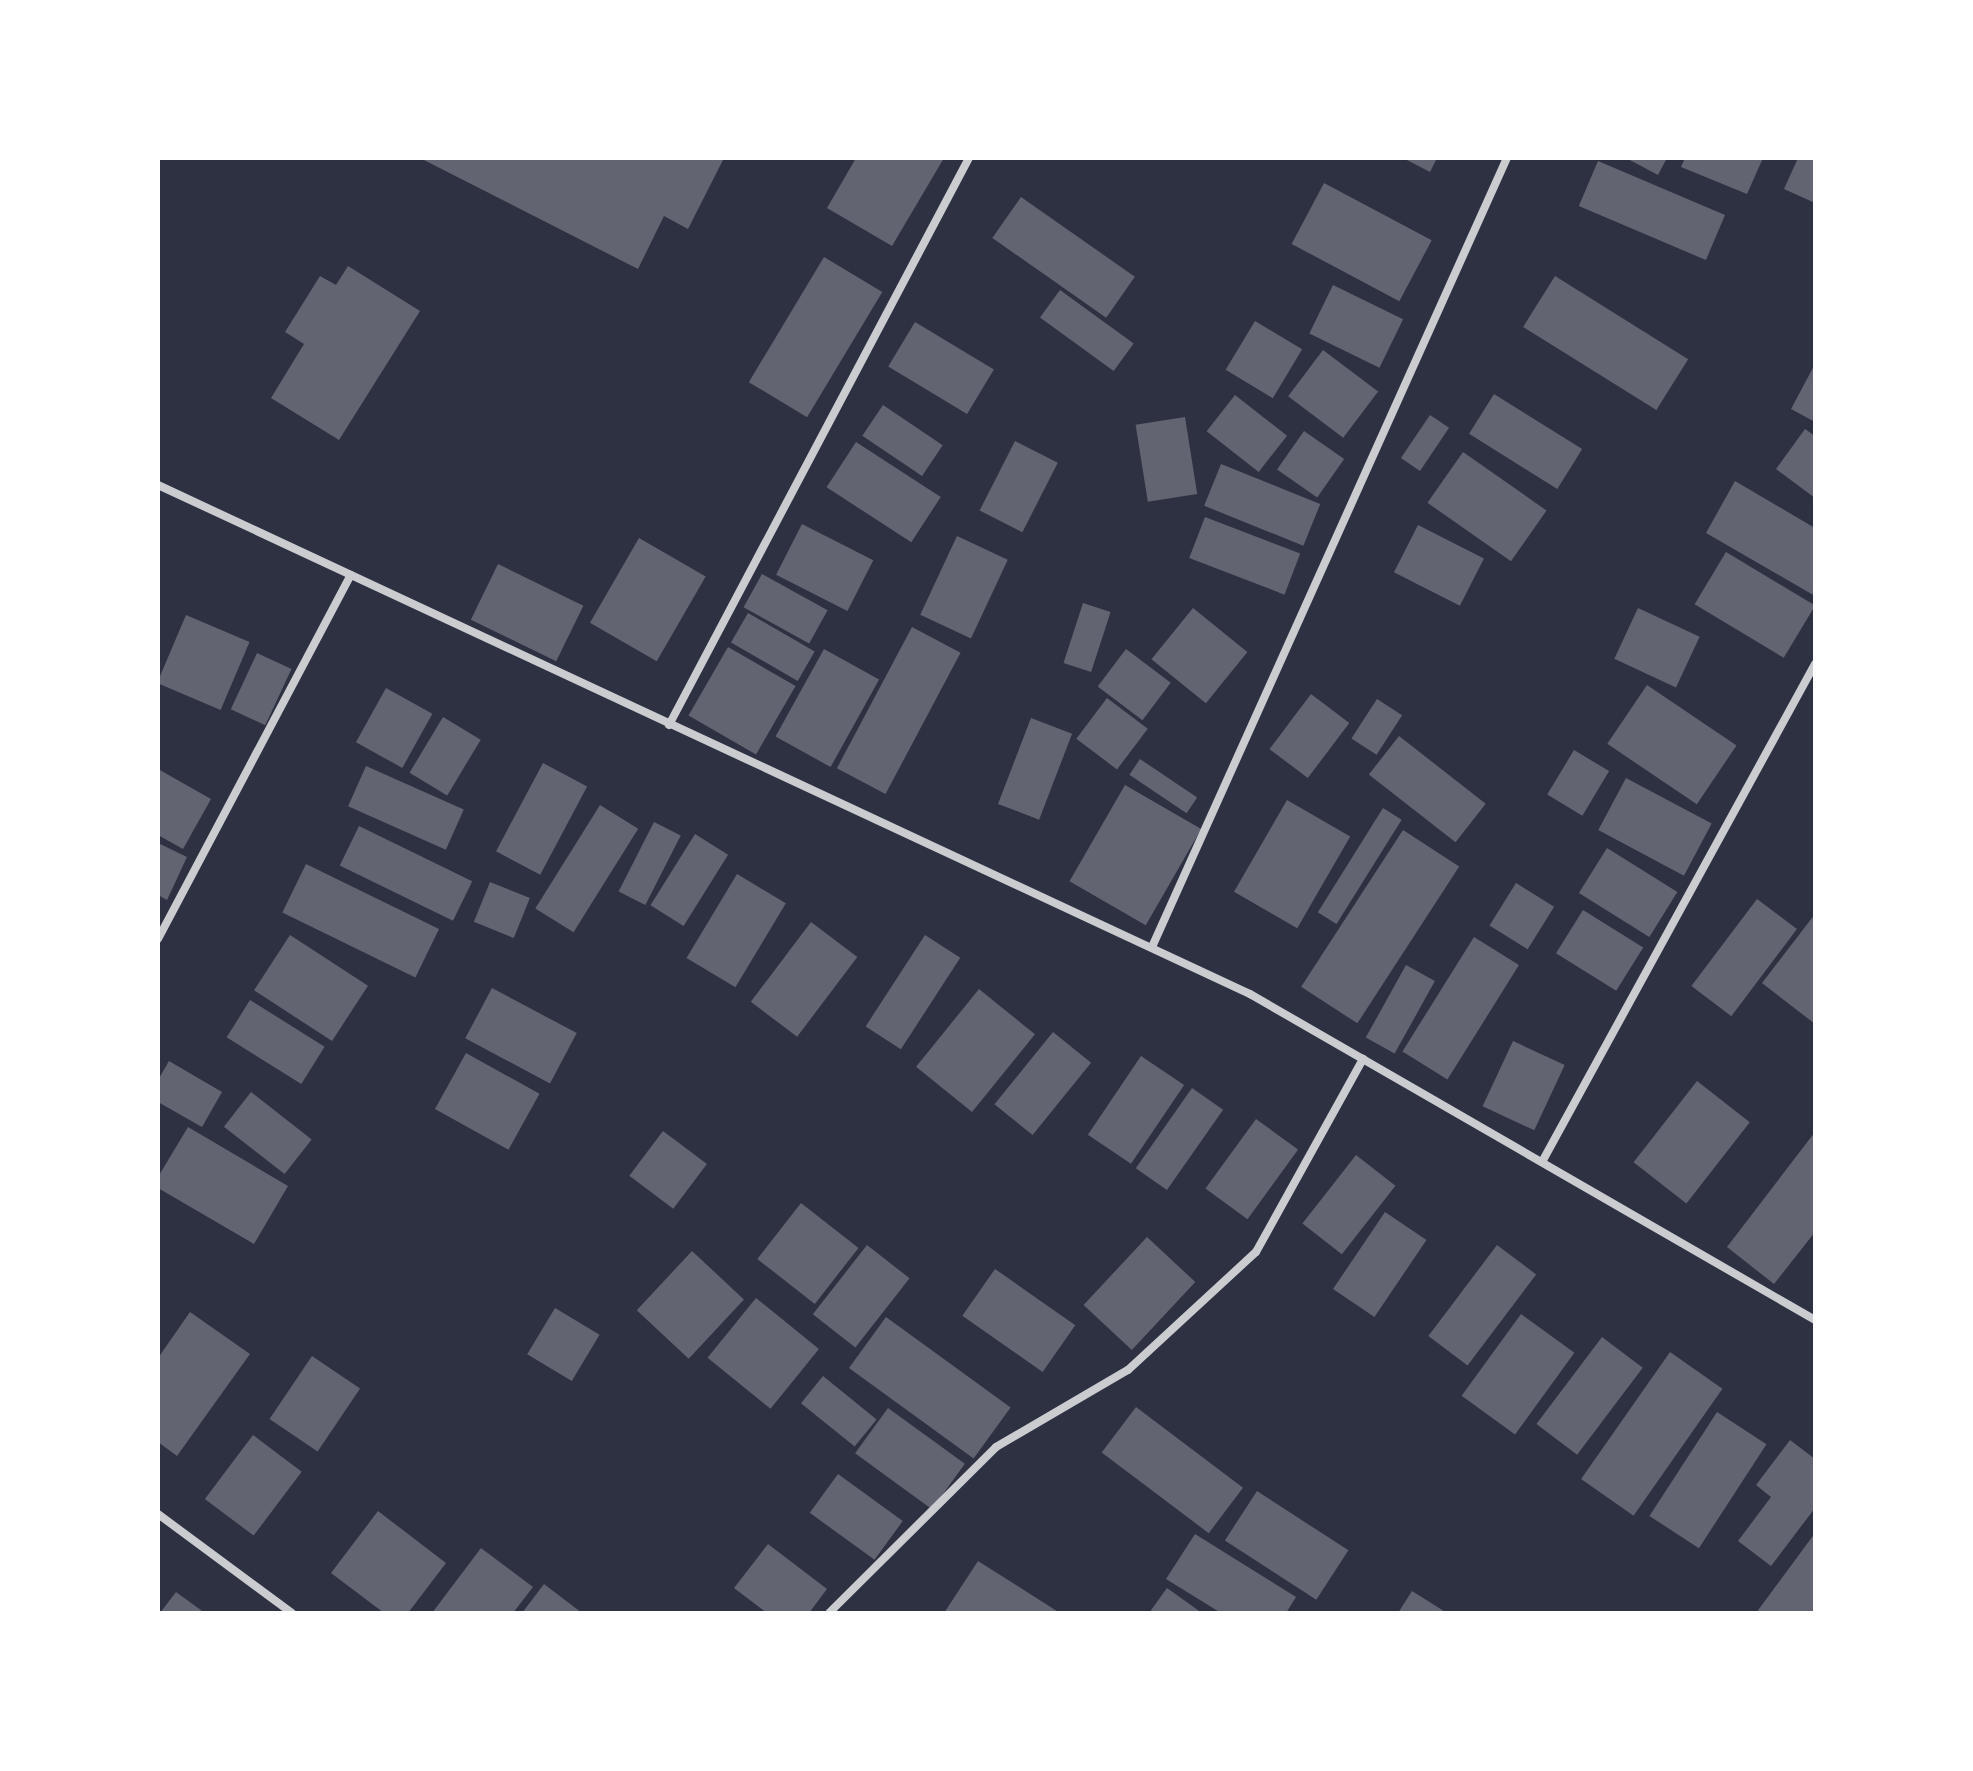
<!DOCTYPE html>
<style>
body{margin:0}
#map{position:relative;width:1973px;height:1771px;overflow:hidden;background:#2d3142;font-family:"IBM Plex Sans",sans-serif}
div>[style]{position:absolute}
.building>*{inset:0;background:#626471;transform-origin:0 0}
.minor>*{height:8px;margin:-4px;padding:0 4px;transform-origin:4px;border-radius:4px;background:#caccd0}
span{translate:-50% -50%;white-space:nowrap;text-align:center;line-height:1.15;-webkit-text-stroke:6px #fff;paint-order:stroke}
.frame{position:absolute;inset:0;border:160px solid #fff;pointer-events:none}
</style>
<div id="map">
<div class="building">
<i style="clip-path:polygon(420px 158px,718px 158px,723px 160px,688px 229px,664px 216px,638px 269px)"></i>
<i style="clip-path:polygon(856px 158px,944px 158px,892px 246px,827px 208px)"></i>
<i style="clip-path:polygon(1403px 158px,1437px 158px,1430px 172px)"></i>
<i style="clip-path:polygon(1626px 158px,1667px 158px,1658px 175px)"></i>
<i style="clip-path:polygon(1685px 158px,1763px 158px,1747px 194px,1681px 167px)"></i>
<i style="clip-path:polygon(1798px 158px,1815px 158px,1815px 203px,1784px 189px)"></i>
<i style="left:1598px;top:161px;width:138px;height:49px;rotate:23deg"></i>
<i style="left:1324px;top:183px;width:122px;height:69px;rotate:28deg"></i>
<i style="left:1021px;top:197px;width:139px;height:50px;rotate:35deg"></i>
<i style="left:824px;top:257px;width:68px;height:146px;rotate:31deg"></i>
<i style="clip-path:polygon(348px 266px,420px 311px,339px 440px,271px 398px,304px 344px,285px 332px,320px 276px,336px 285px)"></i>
<i style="left:1555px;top:276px;width:157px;height:60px;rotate:32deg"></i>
<i style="left:1333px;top:285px;width:78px;height:54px;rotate:26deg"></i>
<i style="left:1060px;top:290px;width:91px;height:34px;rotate:36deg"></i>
<i style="left:1255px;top:321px;width:55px;height:57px;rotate:31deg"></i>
<i style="left:915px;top:322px;width:92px;height:52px;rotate:31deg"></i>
<i style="left:1323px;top:350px;width:69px;height:58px;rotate:37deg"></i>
<i style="clip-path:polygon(1815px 364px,1815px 422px,1791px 409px)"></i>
<i style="left:1494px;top:394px;width:104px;height:47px;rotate:32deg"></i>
<i style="left:1235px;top:395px;width:66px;height:46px;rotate:38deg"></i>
<i style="left:883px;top:405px;width:72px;height:37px;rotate:34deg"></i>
<i style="left:1430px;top:415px;width:23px;height:52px;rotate:34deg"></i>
<i style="left:1185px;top:417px;width:78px;height:50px;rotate:81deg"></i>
<i style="clip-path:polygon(1805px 429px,1815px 436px,1815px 498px,1776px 469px)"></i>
<i style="left:1304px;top:431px;width:49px;height:47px;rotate:35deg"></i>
<i style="left:1015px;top:441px;width:48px;height:78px;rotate:27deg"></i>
<i style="left:856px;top:442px;width:101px;height:54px;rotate:33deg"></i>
<i style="left:1463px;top:452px;width:102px;height:62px;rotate:35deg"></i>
<i style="left:1221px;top:464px;width:107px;height:45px;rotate:22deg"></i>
<i style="clip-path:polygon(1735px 481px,1815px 528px,1815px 596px,1706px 533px)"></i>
<i style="left:1205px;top:517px;width:102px;height:44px;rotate:21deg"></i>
<i style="left:802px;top:524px;width:80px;height:57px;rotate:27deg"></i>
<i style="left:1418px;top:525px;width:74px;height:53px;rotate:27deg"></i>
<i style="left:957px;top:536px;width:56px;height:87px;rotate:25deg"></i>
<i style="left:639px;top:538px;width:77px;height:98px;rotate:30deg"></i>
<i style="left:1726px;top:552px;width:104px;height:61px;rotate:31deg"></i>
<i style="left:498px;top:564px;width:95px;height:62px;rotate:26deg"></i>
<i style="left:762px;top:574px;width:75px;height:38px;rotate:29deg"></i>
<i style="left:1083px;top:603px;width:29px;height:63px;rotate:18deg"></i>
<i style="left:1193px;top:608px;width:70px;height:66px;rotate:39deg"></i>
<i style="left:1638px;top:608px;width:68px;height:56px;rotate:25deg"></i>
<i style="left:748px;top:613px;width:77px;height:34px;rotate:30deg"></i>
<i style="left:186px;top:615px;width:69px;height:74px;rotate:23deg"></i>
<i style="left:912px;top:627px;width:55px;height:160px;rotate:28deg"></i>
<i style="left:728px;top:647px;width:78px;height:79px;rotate:30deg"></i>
<i style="left:824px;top:649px;width:63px;height:100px;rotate:29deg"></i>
<i style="left:1126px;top:649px;width:56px;height:47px;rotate:37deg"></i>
<i style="left:257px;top:653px;width:38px;height:62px;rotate:25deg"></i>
<i style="left:1647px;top:685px;width:108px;height:71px;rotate:34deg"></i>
<i style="left:386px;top:688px;width:53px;height:62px;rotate:29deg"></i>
<i style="left:1311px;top:694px;width:48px;height:69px;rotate:37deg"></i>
<i style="left:1107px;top:698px;width:51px;height:51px;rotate:37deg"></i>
<i style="left:1377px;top:699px;width:30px;height:47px;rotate:33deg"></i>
<i style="left:443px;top:717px;width:44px;height:65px;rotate:31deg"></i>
<i style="left:1031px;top:718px;width:44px;height:92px;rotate:21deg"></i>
<i style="left:1399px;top:736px;width:110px;height:49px;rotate:38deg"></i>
<i style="left:1574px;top:750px;width:41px;height:52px;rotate:31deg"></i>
<i style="left:1140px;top:759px;width:69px;height:19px;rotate:34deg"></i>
<i style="left:543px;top:763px;width:50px;height:100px;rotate:28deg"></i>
<i style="left:366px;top:766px;width:107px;height:44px;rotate:24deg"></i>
<i style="clip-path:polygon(158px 769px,211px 799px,183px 849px,158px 835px)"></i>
<i style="left:1626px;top:778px;width:97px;height:59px;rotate:28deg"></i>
<i style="left:1125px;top:785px;width:88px;height:111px;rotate:30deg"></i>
<i style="left:1287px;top:800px;width:73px;height:106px;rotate:30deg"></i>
<i style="left:600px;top:805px;width:45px;height:122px;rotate:32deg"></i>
<i style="left:1383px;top:808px;width:22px;height:123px;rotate:32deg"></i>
<i style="left:654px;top:822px;width:30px;height:78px;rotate:27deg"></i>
<i style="left:359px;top:826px;width:126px;height:44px;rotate:26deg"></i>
<i style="left:1403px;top:830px;width:67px;height:187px;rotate:33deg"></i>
<i style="left:695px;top:834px;width:39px;height:84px;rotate:32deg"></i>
<i style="clip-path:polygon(158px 843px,187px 857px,167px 900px,158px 895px)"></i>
<i style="left:1607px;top:848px;width:83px;height:53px;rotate:32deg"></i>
<i style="left:306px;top:864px;width:148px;height:54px;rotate:26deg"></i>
<i style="left:737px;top:874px;width:57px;height:98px;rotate:31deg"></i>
<i style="left:490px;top:882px;width:43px;height:43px;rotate:22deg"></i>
<i style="left:1516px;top:883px;width:45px;height:50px;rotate:32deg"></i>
<i style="left:1757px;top:899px;width:50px;height:109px;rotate:37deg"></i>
<i style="left:1583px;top:910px;width:71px;height:51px;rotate:32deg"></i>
<i style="clip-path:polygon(1815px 914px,1815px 1024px,1762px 983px)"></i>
<i style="left:811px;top:922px;width:58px;height:100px;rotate:37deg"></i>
<i style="left:290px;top:935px;width:93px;height:66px;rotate:33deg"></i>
<i style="left:925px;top:935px;width:42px;height:109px;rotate:33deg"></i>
<i style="left:1474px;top:937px;width:53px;height:135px;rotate:32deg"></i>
<i style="left:1406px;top:965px;width:33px;height:83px;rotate:29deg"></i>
<i style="left:492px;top:988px;width:96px;height:57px;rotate:28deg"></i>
<i style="left:979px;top:989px;width:72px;height:100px;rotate:39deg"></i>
<i style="left:250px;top:1000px;width:88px;height:44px;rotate:32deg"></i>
<i style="left:1053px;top:1032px;width:49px;height:93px;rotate:39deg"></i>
<i style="left:1513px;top:1041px;width:57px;height:72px;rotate:25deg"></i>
<i style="left:466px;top:1053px;width:84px;height:64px;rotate:29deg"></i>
<i style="left:1141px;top:1056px;width:52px;height:95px;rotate:34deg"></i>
<i style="clip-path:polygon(169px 1061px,222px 1092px,202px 1127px,158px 1102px,158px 1080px)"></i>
<i style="left:1697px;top:1081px;width:67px;height:103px;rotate:38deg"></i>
<i style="left:1192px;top:1088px;width:38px;height:98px;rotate:35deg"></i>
<i style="left:251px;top:1092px;width:77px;height:44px;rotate:38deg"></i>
<i style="left:1256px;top:1119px;width:52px;height:86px;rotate:36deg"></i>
<i style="clip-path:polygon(188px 1127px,288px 1186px,254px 1244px,158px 1188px,158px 1177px)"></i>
<i style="left:663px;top:1131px;width:55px;height:56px;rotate:37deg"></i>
<i style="clip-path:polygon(1815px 1132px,1815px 1232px,1774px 1284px,1727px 1247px)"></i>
<i style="left:1356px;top:1155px;width:50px;height:87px;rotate:38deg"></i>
<i style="left:801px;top:1203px;width:73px;height:71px;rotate:38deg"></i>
<i style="left:1385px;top:1212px;width:50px;height:93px;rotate:34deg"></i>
<i style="left:1147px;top:1237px;width:66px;height:93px;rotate:43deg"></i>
<i style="left:867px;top:1245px;width:54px;height:88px;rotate:38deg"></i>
<i style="left:1497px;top:1245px;width:49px;height:114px;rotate:37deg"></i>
<i style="left:692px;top:1251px;width:71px;height:81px;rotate:43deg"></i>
<i style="left:995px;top:1269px;width:98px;height:57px;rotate:35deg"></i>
<i style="left:756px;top:1298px;width:81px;height:77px;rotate:39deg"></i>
<i style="left:555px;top:1308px;width:52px;height:54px;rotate:31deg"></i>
<i style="clip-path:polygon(190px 1312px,250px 1354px,177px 1456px,158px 1442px,158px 1358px)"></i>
<i style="left:1521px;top:1314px;width:66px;height:101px;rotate:36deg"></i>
<i style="left:886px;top:1317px;width:154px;height:63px;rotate:36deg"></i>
<i style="left:1602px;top:1337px;width:51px;height:109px;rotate:37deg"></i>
<i style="left:1670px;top:1352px;width:64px;height:155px;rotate:35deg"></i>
<i style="left:312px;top:1356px;width:58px;height:76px;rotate:34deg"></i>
<i style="left:823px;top:1376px;width:69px;height:35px;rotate:39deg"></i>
<i style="left:1136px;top:1407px;width:134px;height:57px;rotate:37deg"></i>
<i style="left:888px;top:1408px;width:95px;height:56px;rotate:36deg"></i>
<i style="left:1717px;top:1412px;width:59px;height:124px;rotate:33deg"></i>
<i style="left:253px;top:1435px;width:61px;height:80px;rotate:37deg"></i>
<i style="clip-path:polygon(1790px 1440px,1815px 1459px,1815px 1508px,1771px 1566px,1738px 1541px,1771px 1497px,1756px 1485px)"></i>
<i style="left:838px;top:1474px;width:80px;height:48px;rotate:36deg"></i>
<i style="left:1257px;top:1491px;width:109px;height:59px;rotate:33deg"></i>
<i style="clip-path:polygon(378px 1511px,446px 1563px,408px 1613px,384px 1613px,331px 1573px)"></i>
<i style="clip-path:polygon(1815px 1533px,1815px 1613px,1756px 1613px)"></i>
<i style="clip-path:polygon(1195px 1534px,1296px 1597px,1286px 1613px,1221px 1613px,1166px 1579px)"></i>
<i style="clip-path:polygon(768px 1544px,827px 1589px,809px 1613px,767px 1613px,734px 1588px)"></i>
<i style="clip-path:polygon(481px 1548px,533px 1587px,513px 1613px,432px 1613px)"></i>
<i style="clip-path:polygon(978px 1561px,1060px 1613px,944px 1613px)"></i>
<i style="clip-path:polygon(544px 1584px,582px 1613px,522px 1613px)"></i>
<i style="clip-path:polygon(1167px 1588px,1202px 1613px,1149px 1613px)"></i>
<i style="clip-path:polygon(1412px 1591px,1447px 1613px,1398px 1613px)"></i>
<i style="clip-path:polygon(176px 1592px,205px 1613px,160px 1613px)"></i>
</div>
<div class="minor">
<i style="left:158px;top:485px;width:1205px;rotate:24.99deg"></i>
<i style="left:1250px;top:994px;width:652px;rotate:29.98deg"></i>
<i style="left:669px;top:725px;width:641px;rotate:-62.12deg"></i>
<i style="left:158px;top:939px;width:412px;rotate:-62.1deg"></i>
<i style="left:1152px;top:947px;width:865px;rotate:-65.78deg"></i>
<i style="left:1542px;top:1162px;width:568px;rotate:-61.27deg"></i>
<i style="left:158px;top:1514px;width:167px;rotate:36.5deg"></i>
<i style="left:829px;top:1613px;width:235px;rotate:-44.8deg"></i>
<i style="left:996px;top:1447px;width:153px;rotate:-30.3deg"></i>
<i style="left:1128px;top:1370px;width:174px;rotate:-42.7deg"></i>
<i style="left:1256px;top:1252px;width:221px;rotate:-61deg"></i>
</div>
<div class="frame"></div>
</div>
